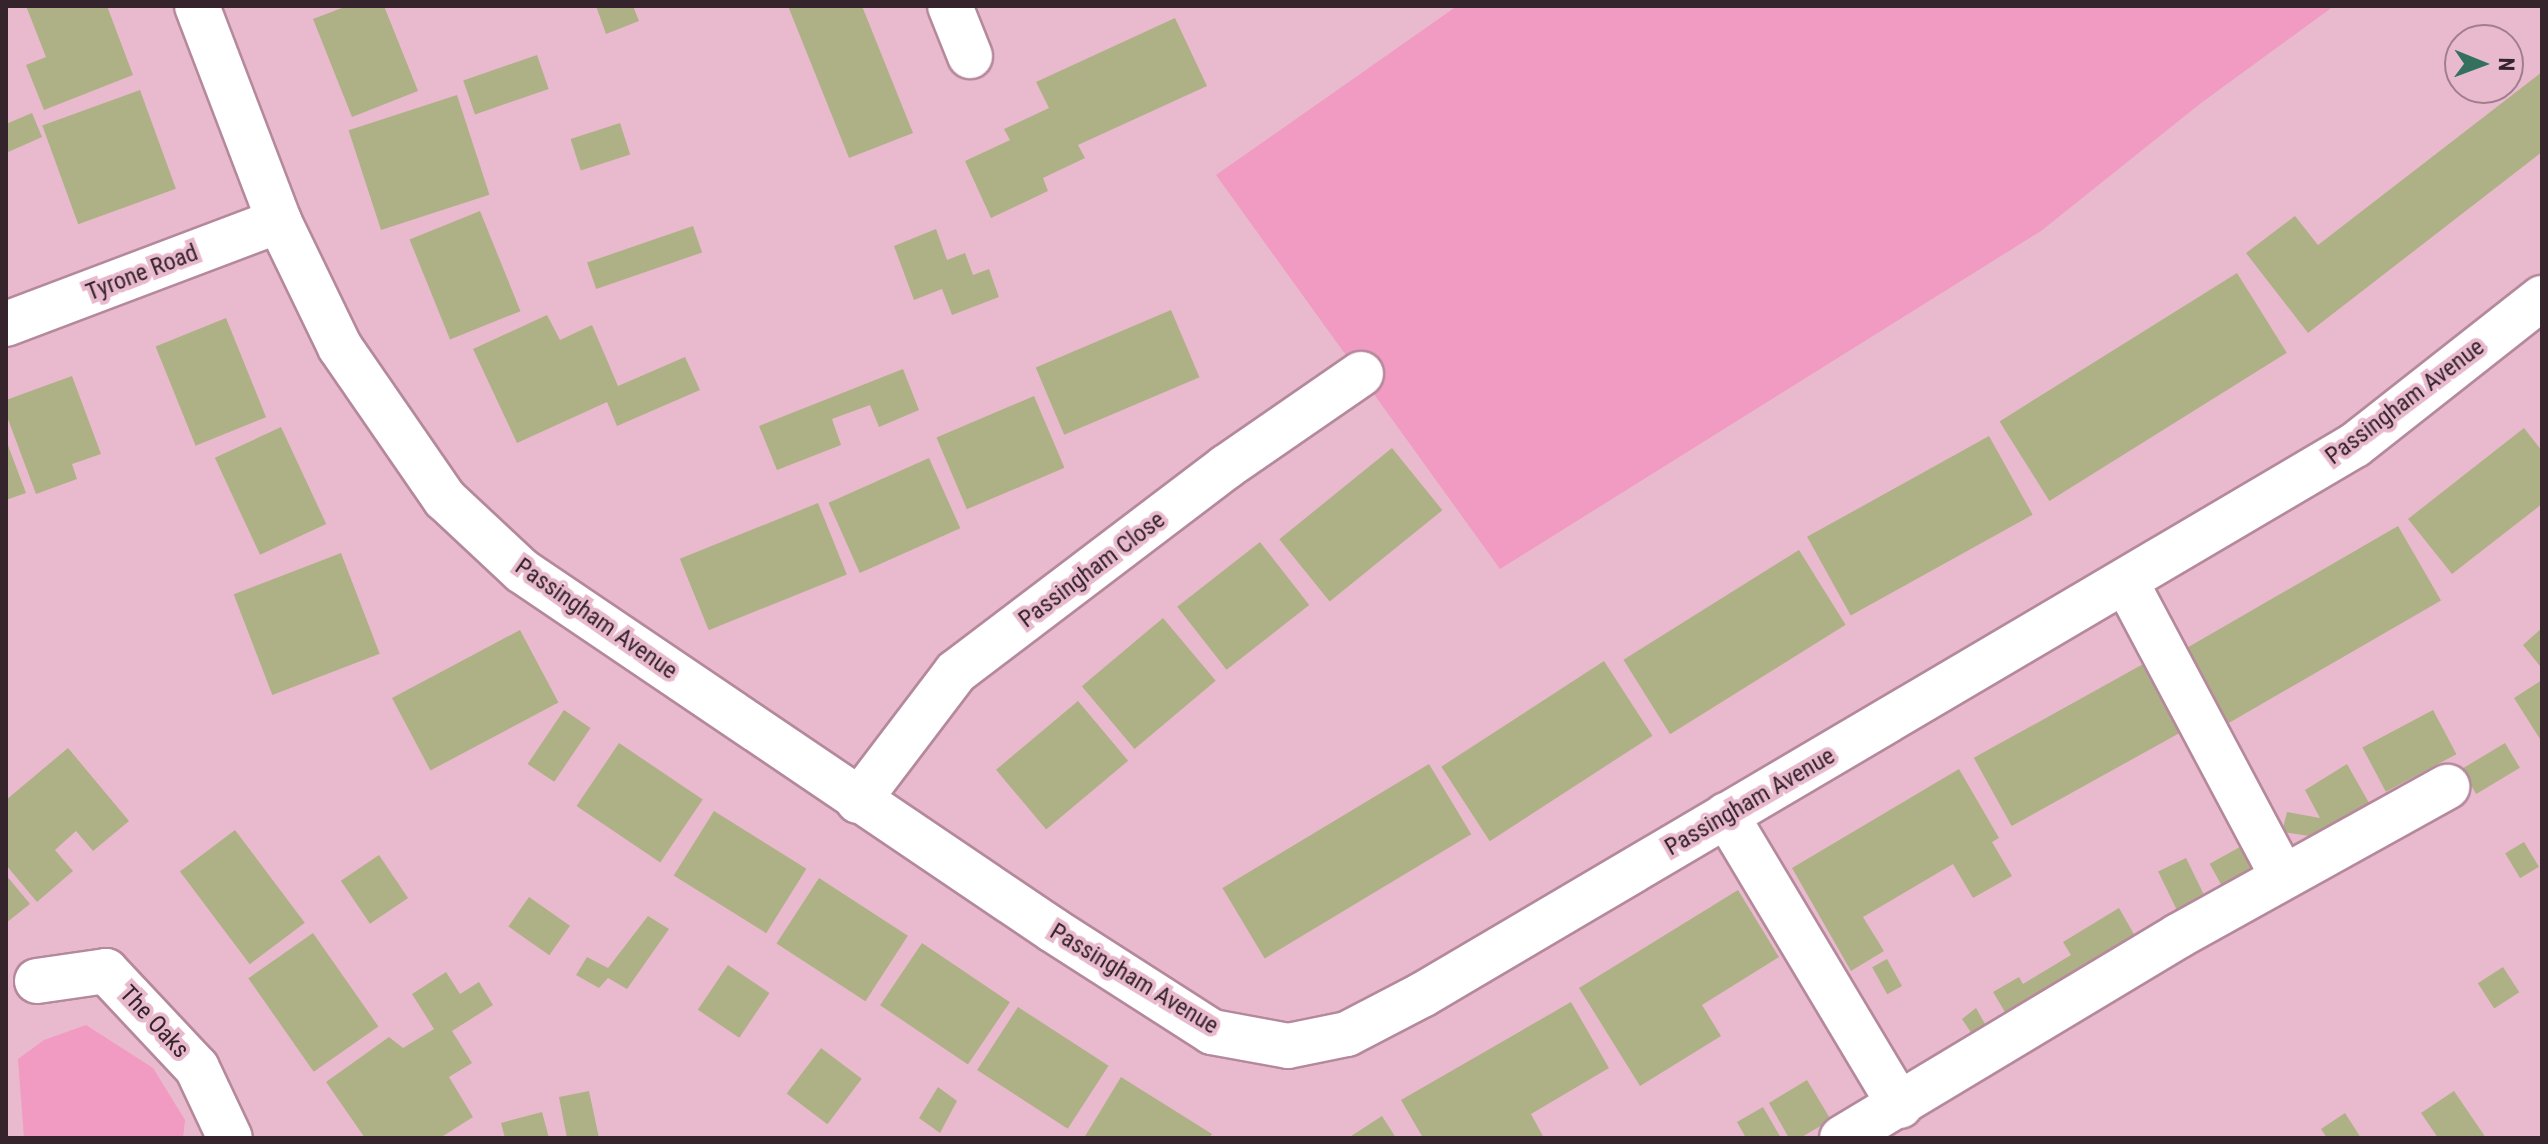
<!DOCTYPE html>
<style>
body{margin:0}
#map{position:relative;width:2548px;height:1144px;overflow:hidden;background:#e9bace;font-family:"Roboto Condensed",sans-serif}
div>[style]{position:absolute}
.green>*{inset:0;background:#f19ac2}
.building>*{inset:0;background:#aeb185;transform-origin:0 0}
.roads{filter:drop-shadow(2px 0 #b5899c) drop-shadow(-2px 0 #b5899c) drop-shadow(0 2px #b5899c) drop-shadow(0 -2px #b5899c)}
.minor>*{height:44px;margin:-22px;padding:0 22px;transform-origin:22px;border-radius:22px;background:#fff}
span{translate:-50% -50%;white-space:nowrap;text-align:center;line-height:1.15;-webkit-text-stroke:8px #e9bace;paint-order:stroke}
.street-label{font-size:24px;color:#35242b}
.frame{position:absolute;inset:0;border:8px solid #35242b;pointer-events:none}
.north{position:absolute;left:2444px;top:24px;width:80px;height:80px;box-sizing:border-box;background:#e9bace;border:2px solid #a17e8d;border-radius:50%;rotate:91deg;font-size:22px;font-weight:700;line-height:32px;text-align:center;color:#35242b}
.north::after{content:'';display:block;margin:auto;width:28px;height:36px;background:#33715e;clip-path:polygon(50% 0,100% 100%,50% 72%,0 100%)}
</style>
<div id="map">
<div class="green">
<i style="clip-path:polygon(1457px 6px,2334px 6px,2201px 103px,2041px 231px,1500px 569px,1216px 175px)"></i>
<i style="clip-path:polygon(86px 1025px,153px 1068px,185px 1120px,183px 1138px,24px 1138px,18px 1059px,44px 1040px)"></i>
</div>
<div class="building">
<i style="clip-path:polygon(26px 6px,107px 6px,133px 75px,44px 110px,26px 65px,46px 57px)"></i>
<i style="clip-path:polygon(347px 6px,384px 6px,418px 91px,352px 117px,313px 19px)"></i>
<i style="clip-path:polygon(596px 6px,633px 6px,639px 21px,606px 34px)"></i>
<i style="clip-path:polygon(788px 6px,862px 6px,913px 133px,849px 158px)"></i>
<i style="clip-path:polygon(1175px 18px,1207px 86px,1078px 145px,1085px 158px,1043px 178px,1048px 191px,991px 218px,965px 161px,1010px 140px,1004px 129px,1049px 108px,1036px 82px)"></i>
<i style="left:537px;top:55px;width:36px;height:78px;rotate:71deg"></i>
<i style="clip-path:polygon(2542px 72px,2542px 152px,2308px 333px,2246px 253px,2295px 216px,2318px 245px)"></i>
<i style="left:140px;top:90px;width:105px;height:104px;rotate:70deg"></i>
<i style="left:457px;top:95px;width:105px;height:114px;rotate:72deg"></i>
<i style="clip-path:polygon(32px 113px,42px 137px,6px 153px,6px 124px)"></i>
<i style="left:620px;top:123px;width:33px;height:52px;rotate:72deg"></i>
<i style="left:480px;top:211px;width:108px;height:76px;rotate:68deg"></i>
<i style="left:693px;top:226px;width:28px;height:112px;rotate:71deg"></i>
<i style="clip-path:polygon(936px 229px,947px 260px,965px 253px,973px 275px,989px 269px,999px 297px,952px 315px,942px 289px,914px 300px,894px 246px)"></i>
<i style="left:2237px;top:273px;width:94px;height:280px;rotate:58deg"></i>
<i style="left:1171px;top:310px;width:73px;height:147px;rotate:67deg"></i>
<i style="clip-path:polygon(547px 315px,560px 340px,592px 325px,618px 386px,685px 357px,700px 390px,617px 426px,607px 402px,517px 443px,473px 349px)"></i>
<i style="left:226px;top:318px;width:107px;height:76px;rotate:68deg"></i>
<i style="clip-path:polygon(903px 369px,919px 410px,879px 427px,870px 405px,832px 419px,841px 445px,777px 470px,759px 426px)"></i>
<i style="clip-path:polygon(72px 376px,101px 454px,72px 464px,77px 479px,36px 494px,6px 414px,6px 400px)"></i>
<i style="left:1034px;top:396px;width:78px;height:106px;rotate:67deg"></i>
<i style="left:281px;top:427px;width:107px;height:73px;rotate:65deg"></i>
<i style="clip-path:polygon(2524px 428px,2542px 451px,2542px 504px,2452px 574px,2408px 519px)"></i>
<i style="left:1989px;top:436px;width:90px;height:208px;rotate:61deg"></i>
<i style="clip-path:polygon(6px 440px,26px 493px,6px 500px)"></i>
<i style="left:1392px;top:448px;width:80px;height:145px;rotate:51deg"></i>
<i style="left:929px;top:458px;width:77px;height:110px;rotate:66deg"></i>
<i style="left:818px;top:503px;width:77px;height:149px;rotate:68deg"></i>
<i style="left:2398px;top:526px;width:86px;height:257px;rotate:60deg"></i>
<i style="left:1260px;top:542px;width:80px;height:105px;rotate:52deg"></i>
<i style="left:1799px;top:550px;width:88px;height:207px;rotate:58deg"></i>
<i style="left:341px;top:553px;width:108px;height:115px;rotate:69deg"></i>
<i style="left:1163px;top:618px;width:82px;height:106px;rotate:50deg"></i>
<i style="clip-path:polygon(2542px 628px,2542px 665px,2540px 666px,2523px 645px)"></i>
<i style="left:520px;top:630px;width:82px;height:145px;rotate:62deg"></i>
<i style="left:2154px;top:658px;width:78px;height:206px;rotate:61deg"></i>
<i style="left:1604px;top:661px;width:89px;height:194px;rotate:57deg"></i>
<i style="clip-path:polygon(2542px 680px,2542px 738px,2540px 739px,2514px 698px)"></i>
<i style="left:1078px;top:701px;width:78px;height:107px;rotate:50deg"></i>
<i style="left:564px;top:710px;width:32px;height:65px;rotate:34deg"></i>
<i style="left:2433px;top:710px;width:50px;height:80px;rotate:62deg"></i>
<i style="left:619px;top:743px;width:101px;height:76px;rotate:34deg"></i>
<i style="left:2505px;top:743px;width:29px;height:51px;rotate:59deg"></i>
<i style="clip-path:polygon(68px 748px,129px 821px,93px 851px,76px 831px,55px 850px,73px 871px,37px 902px,6px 865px,6px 800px)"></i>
<i style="left:1429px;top:764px;width:82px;height:241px;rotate:59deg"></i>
<i style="clip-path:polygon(2347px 764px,2373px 810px,2323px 838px,2282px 832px,2287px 812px,2320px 818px,2305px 790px)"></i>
<i style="clip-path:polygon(1959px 769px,1999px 838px,1992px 842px,2012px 876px,1973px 898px,1953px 864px,1863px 917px,1884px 951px,1851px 971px,1792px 868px)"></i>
<i style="left:714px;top:811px;width:109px;height:76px;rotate:32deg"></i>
<i style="left:235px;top:830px;width:116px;height:69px;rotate:53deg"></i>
<i style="left:2249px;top:842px;width:35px;height:45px;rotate:61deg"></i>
<i style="left:2524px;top:842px;width:29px;height:22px;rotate:59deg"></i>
<i style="left:379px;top:855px;width:52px;height:46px;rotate:56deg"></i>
<i style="left:2186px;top:858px;width:46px;height:31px;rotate:64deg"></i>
<i style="clip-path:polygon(6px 875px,30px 904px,6px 923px)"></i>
<i style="left:819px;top:878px;width:106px;height:78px;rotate:33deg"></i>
<i style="clip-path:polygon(1738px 890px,1779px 957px,1702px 1005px,1721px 1036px,1640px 1086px,1579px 988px)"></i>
<i style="left:529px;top:897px;width:50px;height:36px;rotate:35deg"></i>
<i style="clip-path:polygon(2119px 908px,2135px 936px,2166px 917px,2178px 936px,2017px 1032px,1993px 992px,2019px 977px,2023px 984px,2071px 955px,2063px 942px)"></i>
<i style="clip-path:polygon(648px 916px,669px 929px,627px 989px,608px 978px,599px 988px,576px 975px,587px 957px,608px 968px)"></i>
<i style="left:313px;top:933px;width:114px;height:79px;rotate:55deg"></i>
<i style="left:922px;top:943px;width:106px;height:75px;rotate:34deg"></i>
<i style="left:1887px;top:959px;width:31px;height:17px;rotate:61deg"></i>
<i style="left:728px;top:965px;width:50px;height:54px;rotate:34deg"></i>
<i style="left:2503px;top:967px;width:30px;height:30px;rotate:57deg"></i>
<i style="clip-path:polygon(446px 972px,460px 994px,479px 982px,493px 1005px,452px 1031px,472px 1063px,449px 1077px,473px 1117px,440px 1138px,365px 1138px,326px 1082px,389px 1037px,403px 1048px,434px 1029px,412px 994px)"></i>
<i style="clip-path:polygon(1571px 1002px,1609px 1068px,1531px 1114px,1544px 1138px,1423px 1138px,1401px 1100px)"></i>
<i style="left:1018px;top:1007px;width:108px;height:75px;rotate:33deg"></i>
<i style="clip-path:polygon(1976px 1008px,1989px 1031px,1976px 1040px,1962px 1019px)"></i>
<i style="left:821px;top:1048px;width:51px;height:57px;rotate:37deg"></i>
<i style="clip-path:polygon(1121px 1077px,1212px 1134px,1209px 1138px,1084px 1138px)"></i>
<i style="clip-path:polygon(1807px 1080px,1831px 1120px,1800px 1138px,1789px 1138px,1769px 1103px)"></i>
<i style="clip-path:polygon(938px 1087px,957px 1101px,940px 1133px,919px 1118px)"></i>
<i style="clip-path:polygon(589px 1091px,599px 1138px,567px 1138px,559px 1097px)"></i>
<i style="clip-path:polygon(2454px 1091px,2486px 1138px,2438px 1138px,2421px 1113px)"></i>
<i style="clip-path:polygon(1763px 1107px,1781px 1138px,1746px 1138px,1737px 1122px)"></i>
<i style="clip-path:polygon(542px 1112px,549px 1138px,505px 1138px,501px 1123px)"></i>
<i style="clip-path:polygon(2345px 1113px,2361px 1138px,2327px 1138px,2321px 1129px)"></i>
<i style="clip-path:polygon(1382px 1116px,1396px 1138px,1348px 1138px)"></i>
</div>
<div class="roads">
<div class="minor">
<i style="left:197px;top:6px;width:230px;rotate:69.1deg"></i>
<i style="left:279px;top:221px;width:140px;rotate:64.2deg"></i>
<i style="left:340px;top:347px;width:185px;rotate:55.4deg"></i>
<i style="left:445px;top:499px;width:105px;rotate:43.1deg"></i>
<i style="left:522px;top:571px;width:641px;rotate:34.06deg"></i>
<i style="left:1053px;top:930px;width:189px;rotate:32.7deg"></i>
<i style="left:1212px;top:1032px;width:77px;rotate:10.4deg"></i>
<i style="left:1288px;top:1046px;width:60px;rotate:-11.5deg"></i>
<i style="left:1347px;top:1034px;width:85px;rotate:-27.5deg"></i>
<i style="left:1422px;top:995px;width:1083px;rotate:-30.52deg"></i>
<i style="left:2355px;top:445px;width:238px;rotate:-38.2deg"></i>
<i style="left:950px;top:6px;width:54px;rotate:68.2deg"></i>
<i style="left:6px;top:324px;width:292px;rotate:-20.7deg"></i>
<i style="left:2126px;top:582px;width:334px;rotate:62deg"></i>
<i style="left:858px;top:801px;width:162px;rotate:-52.8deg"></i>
<i style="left:956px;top:672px;width:339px;rotate:-37.2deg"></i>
<i style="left:1226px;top:467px;width:164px;rotate:-34.6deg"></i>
<i style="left:1726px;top:815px;width:339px;rotate:59.1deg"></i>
<i style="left:37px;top:981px;width:70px;rotate:-8.2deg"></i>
<i style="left:106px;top:971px;width:133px;rotate:46.8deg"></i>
<i style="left:197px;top:1068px;width:77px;rotate:64.8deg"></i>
<i style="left:1842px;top:1138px;width:392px;rotate:-31deg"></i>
<i style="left:2178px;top:936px;width:308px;rotate:-29deg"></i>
</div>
</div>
<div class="street-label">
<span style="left:142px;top:273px;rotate:-21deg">Tyrone Road</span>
<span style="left:2405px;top:402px;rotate:-37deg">Passingham Avenue</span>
<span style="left:1092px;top:570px;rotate:-37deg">Passingham Close</span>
<span style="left:596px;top:619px;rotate:35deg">Passingham Avenue</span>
<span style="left:1750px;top:802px;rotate:-30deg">Passingham Avenue</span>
<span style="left:1134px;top:979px;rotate:31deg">Passingham Avenue</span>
<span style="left:154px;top:1022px;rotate:47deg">The Oaks</span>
</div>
<div class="frame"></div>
<div class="north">N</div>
</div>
